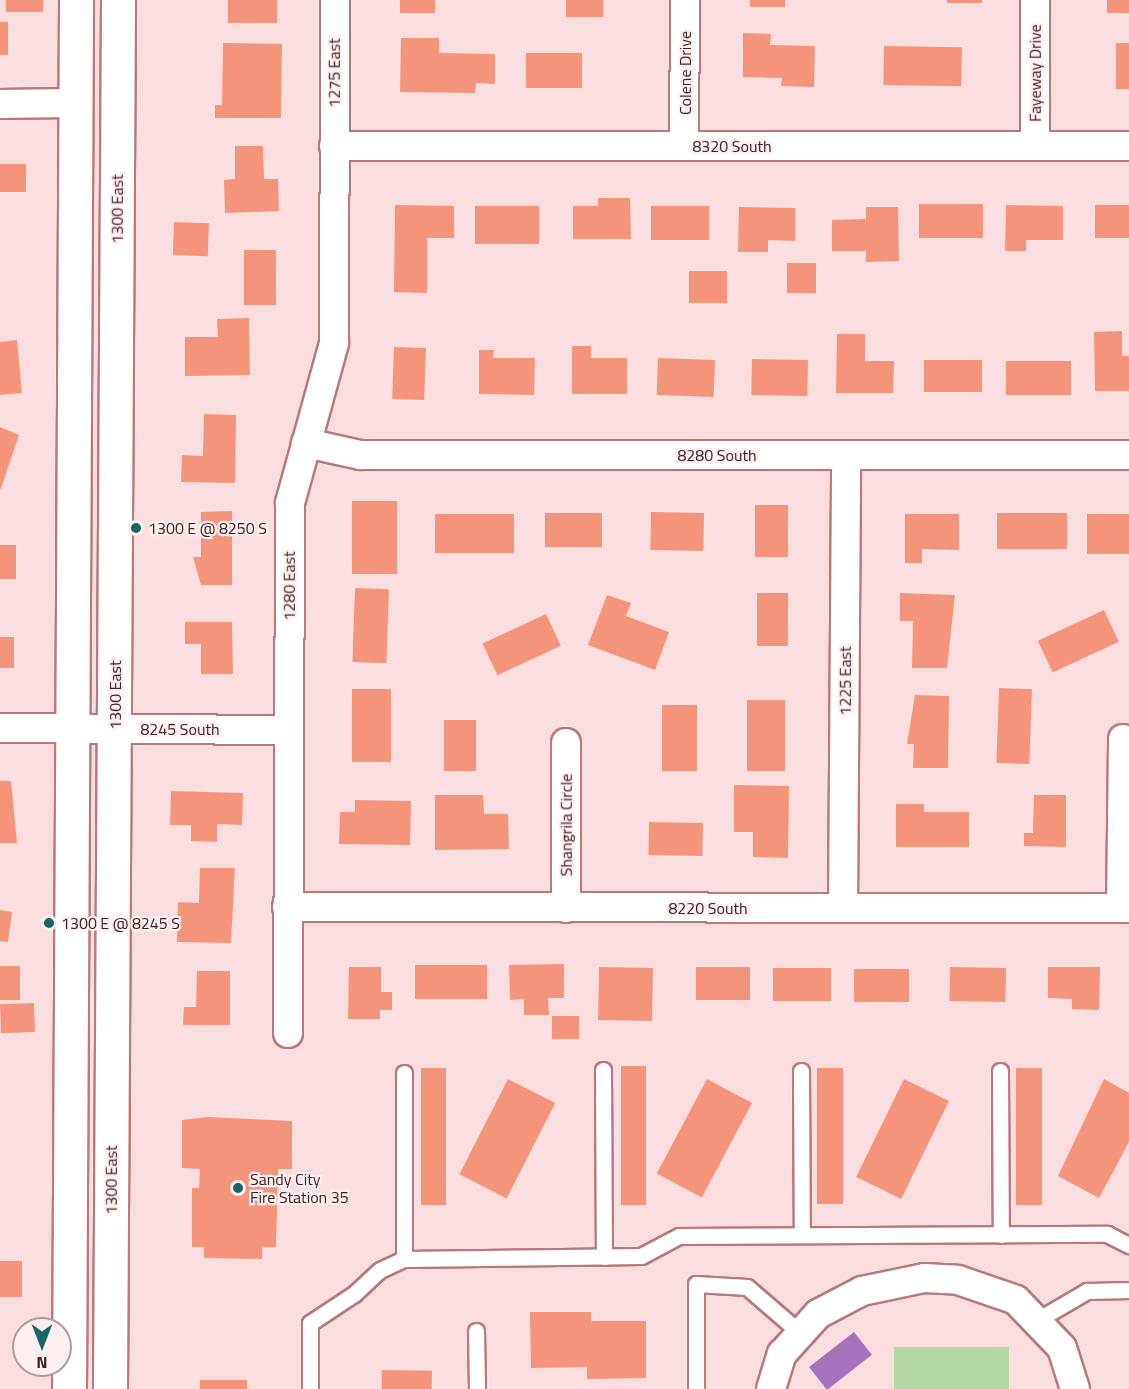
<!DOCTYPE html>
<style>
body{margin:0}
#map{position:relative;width:1129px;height:1389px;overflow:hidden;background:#faddde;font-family:"Titillium Web",sans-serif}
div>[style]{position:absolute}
.green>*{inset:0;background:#b4d8a4;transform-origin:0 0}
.water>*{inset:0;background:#a772bc;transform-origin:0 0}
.building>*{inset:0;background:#f4957b;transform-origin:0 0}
.roads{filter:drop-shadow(2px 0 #b9797c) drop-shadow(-2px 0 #b9797c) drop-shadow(0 2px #b9797c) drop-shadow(0 -2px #b9797c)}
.service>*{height:15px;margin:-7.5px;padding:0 7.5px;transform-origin:7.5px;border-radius:7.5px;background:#fff}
.minor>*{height:28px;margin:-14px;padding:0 14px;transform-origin:14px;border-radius:14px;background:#fff}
.primary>*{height:33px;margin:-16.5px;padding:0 16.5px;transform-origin:16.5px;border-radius:16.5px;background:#fff}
.dots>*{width:16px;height:16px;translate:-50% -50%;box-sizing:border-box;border:3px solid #fdeeef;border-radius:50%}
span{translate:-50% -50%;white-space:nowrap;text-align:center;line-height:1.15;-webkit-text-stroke:4.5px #fdeeef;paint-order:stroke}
.street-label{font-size:16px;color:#3d2224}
.poi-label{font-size:16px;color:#3d2224}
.left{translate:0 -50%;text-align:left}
.north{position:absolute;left:12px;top:1317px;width:60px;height:60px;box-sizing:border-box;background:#fdeeef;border:2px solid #b09c9e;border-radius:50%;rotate:180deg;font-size:16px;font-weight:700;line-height:24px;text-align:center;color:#3d2224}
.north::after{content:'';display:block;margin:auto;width:21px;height:27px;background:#186667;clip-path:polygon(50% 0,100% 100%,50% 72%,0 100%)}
</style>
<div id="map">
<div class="green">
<i style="left:894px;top:1347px;width:115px;height:42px"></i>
</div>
<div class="water">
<i style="left:854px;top:1332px;width:29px;height:57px;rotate:52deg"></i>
</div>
<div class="building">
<i style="left:6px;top:0;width:37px;height:12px"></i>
<i style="left:228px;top:0;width:49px;height:23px"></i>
<i style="left:400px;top:0;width:35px;height:13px"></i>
<i style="left:566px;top:0;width:37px;height:17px"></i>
<i style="left:750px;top:0;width:35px;height:7px"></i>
<i style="left:947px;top:0;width:35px;height:3px"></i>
<i style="left:1107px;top:0;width:22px;height:13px"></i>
<i style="left:0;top:22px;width:8px;height:33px"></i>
<i style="clip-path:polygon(743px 33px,771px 34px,770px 45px,815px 46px,814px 87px,781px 86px,782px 78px,743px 77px)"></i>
<i style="clip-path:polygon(401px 38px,439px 38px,439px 53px,495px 54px,495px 84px,476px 83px,475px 93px,400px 92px)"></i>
<i style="clip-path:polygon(223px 43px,282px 44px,281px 118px,215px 118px,215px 105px,222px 105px)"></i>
<i style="left:1129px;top:43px;width:46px;height:13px;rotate:90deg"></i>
<i style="left:884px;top:46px;width:78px;height:39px;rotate:1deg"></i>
<i style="left:526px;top:53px;width:56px;height:35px"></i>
<i style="clip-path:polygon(235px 146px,263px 146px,264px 179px,278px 179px,279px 211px,225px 213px,224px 180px,235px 179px)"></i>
<i style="left:0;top:164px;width:26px;height:28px"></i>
<i style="clip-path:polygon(598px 198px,630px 198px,631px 239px,573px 239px,573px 206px,598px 206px)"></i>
<i style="left:919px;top:204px;width:64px;height:34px"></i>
<i style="clip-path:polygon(395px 205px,454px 206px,454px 238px,427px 238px,427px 293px,394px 292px)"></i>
<i style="clip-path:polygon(1006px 205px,1063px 206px,1063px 240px,1026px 240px,1026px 251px,1005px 251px)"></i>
<i style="left:1129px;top:205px;width:33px;height:34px;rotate:90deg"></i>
<i style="left:539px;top:206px;width:38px;height:64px;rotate:90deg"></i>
<i style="left:709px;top:206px;width:34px;height:58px;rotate:90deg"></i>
<i style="clip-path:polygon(739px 207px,795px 208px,795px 241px,768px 240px,768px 252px,738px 252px)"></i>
<i style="clip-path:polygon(866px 207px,898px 207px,899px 261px,866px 262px,866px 251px,832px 251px,832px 220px,866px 219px)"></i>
<i style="left:174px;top:222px;width:35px;height:33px;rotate:2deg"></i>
<i style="left:244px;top:250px;width:32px;height:55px"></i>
<i style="left:787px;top:263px;width:29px;height:30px"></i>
<i style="left:689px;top:271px;width:38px;height:32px"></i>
<i style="clip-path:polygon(249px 318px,250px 375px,185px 376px,185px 337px,218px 337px,217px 319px)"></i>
<i style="clip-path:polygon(1122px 331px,1122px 356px,1129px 356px,1129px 391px,1095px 391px,1094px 332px)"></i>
<i style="clip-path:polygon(837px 334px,865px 334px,865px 361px,894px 361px,893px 393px,836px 393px)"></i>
<i style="clip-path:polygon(17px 340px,22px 393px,0 395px,0 342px)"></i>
<i style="clip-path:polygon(572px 346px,591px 346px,591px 358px,627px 358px,627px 394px,572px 394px)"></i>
<i style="left:394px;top:347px;width:32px;height:52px;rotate:2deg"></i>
<i style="clip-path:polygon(479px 350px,494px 350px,493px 358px,535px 358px,534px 395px,479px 394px)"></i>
<i style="left:658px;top:358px;width:57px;height:37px;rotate:2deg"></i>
<i style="left:752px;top:359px;width:56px;height:36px;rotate:1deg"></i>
<i style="left:924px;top:360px;width:58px;height:32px"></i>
<i style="left:1071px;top:361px;width:34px;height:65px;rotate:90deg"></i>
<i style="clip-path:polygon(204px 414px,236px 415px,235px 483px,181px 482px,182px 455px,203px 456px)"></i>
<i style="clip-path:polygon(0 427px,19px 435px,0 491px)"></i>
<i style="left:397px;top:501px;width:73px;height:45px;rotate:90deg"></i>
<i style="left:755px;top:505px;width:33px;height:52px"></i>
<i style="clip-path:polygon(232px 511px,232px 585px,201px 585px,193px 557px,201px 557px,201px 512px)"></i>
<i style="left:651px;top:512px;width:53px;height:38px;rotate:1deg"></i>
<i style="left:545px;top:513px;width:57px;height:34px"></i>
<i style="left:997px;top:513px;width:70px;height:36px"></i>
<i style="left:435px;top:514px;width:79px;height:39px"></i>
<i style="clip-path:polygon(905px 514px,959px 514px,959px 550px,922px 549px,922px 563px,905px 563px)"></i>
<i style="left:1087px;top:514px;width:42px;height:40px"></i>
<i style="left:0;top:545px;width:16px;height:34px"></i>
<i style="left:355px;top:588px;width:34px;height:74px;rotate:2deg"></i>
<i style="left:757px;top:593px;width:31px;height:53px"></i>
<i style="clip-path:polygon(900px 593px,955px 595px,947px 668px,912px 668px,913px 621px,900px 621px)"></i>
<i style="clip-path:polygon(607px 595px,631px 603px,626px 616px,669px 632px,655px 670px,588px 645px)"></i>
<i style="left:1104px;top:610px;width:35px;height:73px;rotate:65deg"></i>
<i style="left:546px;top:614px;width:35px;height:70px;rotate:65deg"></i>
<i style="clip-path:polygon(185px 622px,232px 622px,233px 674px,201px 674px,201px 644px,185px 644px)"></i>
<i style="left:0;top:637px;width:14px;height:31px"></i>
<i style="left:999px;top:688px;width:33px;height:75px;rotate:2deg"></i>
<i style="left:352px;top:689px;width:39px;height:73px"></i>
<i style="clip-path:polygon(915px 695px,949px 696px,948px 768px,913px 768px,914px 744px,907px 744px)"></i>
<i style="left:747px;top:700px;width:38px;height:71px"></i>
<i style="left:662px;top:705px;width:35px;height:66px"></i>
<i style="left:444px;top:720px;width:32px;height:51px"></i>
<i style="clip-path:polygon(0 781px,11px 781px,17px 843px,0 843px)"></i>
<i style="clip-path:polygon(734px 785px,789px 786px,788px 858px,753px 857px,753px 832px,734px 832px)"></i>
<i style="clip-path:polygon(171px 791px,243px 793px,242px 825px,217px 824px,217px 842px,191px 841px,191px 825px,170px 825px)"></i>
<i style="clip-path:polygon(435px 795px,483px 795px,484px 814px,508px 814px,509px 849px,435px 850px)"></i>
<i style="clip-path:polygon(1034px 795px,1066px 795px,1066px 847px,1024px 846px,1024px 833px,1033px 833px)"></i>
<i style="clip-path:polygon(355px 800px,411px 801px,410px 845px,339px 844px,340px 812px,355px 812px)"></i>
<i style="clip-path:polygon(896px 804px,924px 804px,924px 812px,969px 812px,969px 847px,896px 847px)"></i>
<i style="left:649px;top:822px;width:54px;height:33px;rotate:1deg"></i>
<i style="clip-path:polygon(200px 868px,235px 868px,231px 943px,177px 942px,178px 902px,199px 903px)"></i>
<i style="clip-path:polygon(0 910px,12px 912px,8px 942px,0 941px)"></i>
<i style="clip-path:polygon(564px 964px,564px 998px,548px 998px,549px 1015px,524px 1015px,524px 999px,510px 1000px,509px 965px)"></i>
<i style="left:487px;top:965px;width:34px;height:72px;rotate:90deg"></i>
<i style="left:0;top:966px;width:20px;height:34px"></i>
<i style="clip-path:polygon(349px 967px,381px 967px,381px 992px,392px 992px,392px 1010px,380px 1010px,380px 1019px,348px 1019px)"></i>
<i style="left:599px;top:967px;width:54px;height:53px;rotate:1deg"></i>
<i style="left:696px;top:967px;width:54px;height:33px"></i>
<i style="left:950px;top:967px;width:56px;height:34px;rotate:1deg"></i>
<i style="clip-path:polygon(1048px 967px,1100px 967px,1099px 1010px,1072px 1009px,1072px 999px,1048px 998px)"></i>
<i style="left:773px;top:968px;width:58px;height:33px"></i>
<i style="left:854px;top:969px;width:55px;height:33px"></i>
<i style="clip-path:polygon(197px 971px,230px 971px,230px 1025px,183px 1025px,184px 1007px,196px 1007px)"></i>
<i style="left:34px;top:1003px;width:29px;height:34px;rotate:88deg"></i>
<i style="left:552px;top:1016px;width:27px;height:23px"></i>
<i style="left:621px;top:1066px;width:25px;height:139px"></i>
<i style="left:446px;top:1068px;width:137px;height:25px;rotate:90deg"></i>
<i style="left:817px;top:1068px;width:26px;height:136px"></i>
<i style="left:1016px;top:1068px;width:26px;height:137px"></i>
<i style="left:508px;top:1079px;width:53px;height:107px;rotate:27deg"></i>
<i style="left:707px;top:1079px;width:51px;height:107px;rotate:28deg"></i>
<i style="left:904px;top:1079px;width:50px;height:109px;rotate:26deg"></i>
<i style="clip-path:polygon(1104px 1079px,1129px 1093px,1129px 1142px,1099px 1198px,1058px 1176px)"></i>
<i style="clip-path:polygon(208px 1117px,292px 1121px,292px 1169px,278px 1169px,276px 1247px,262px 1247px,262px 1259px,204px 1258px,204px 1247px,192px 1247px,192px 1188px,199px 1188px,200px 1169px,182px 1168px,182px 1120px)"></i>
<i style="left:0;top:1261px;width:22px;height:36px"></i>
<i style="clip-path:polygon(530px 1312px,591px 1312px,591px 1321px,646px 1321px,646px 1378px,587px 1379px,587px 1367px,531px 1368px)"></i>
<i style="left:382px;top:1370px;width:50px;height:19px;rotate:1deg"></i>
<i style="left:200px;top:1380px;width:47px;height:9px"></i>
</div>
<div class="roads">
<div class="service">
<i style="left:603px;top:1070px;width:187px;rotate:89.7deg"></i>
<i style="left:801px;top:1071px;width:164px;rotate:89.7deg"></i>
<i style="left:1000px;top:1071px;width:164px;rotate:89.7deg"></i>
<i style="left:404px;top:1073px;width:186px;rotate:90deg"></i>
<i style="left:1039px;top:1319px;width:56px;rotate:-30.3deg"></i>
<i style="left:1087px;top:1291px;width:42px;rotate:-1.4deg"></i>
<i style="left:476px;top:1331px;width:58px;rotate:89deg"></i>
<i style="left:310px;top:1389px;width:66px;rotate:-90deg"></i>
<i style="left:310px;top:1323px;width:53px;rotate:-33.4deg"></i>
<i style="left:354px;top:1294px;width:35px;rotate:-43deg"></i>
<i style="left:380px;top:1270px;width:26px;rotate:-25deg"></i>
<i style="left:404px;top:1259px;width:237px;rotate:-0.7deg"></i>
<i style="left:641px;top:1256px;width:43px;rotate:-27.8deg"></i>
<i style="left:679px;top:1236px;width:428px;rotate:-0.3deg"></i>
<i style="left:1107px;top:1234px;width:25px;rotate:27deg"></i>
<i style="left:696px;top:1389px;width:105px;rotate:-90deg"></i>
<i style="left:696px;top:1284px;width:51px;rotate:3.4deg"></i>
<i style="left:747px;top:1287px;width:67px;rotate:40.8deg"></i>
</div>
<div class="minor">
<i style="left:0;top:104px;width:75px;rotate:-0.8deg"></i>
<i style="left:334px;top:146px;width:795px"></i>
<i style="left:684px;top:146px;width:146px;rotate:-89.6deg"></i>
<i style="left:1035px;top:146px;width:146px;rotate:-90deg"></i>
<i style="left:306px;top:443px;width:55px;rotate:12.5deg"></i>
<i style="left:360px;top:455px;width:769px"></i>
<i style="left:0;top:728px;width:289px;rotate:0.4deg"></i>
<i style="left:287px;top:907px;width:842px;rotate:0.07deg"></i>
<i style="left:566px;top:908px;width:165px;rotate:-90deg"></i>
<i style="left:843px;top:908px;width:453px;rotate:-89.6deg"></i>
<i style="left:1121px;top:908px;width:169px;rotate:-89.3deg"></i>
<i style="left:288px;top:1033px;width:530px;rotate:-89.78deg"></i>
<i style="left:290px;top:503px;width:166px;rotate:-74.6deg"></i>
<i style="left:334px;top:343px;width:343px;rotate:-89.8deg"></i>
<i style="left:771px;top:1389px;width:37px;rotate:-73deg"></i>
<i style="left:782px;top:1354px;width:54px;rotate:-48deg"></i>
<i style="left:818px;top:1314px;width:50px;rotate:-27.6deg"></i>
<i style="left:862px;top:1291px;width:63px;rotate:-11.8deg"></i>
<i style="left:924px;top:1278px;width:34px;rotate:3deg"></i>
<i style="left:958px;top:1280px;width:61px;rotate:19deg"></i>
<i style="left:1016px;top:1300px;width:66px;rotate:46.2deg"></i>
<i style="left:1062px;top:1348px;width:43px;rotate:72.4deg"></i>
</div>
<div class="primary">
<i style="left:69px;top:1389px;width:1389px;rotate:-89.71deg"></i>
<i style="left:110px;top:1389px;width:1389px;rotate:-89.67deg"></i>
</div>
</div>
<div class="dots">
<i style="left:136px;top:528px;background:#186667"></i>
<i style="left:49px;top:923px;background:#186667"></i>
<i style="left:238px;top:1188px;background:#186667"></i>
</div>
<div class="street-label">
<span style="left:334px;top:73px;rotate:-90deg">1275 East</span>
<span style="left:685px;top:73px;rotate:-90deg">Colene Drive</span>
<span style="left:1035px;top:73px;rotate:-90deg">Fayeway Drive</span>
<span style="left:732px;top:146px">8320 South</span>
<span style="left:117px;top:209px;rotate:-90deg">1300 East</span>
<span style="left:717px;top:455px">8280 South</span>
<span style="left:289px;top:586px;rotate:-90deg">1280 East</span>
<span style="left:845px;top:681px;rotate:-90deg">1225 East</span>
<span style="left:115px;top:695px;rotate:-90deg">1300 East</span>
<span style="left:180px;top:729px">8245 South</span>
<span style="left:566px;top:825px;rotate:-90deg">Shangrila Circle</span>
<span style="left:708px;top:908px">8220 South</span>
<span style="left:111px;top:1180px;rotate:-90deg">1300 East</span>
</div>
<div class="poi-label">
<span class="left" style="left:148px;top:528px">1300 E @ 8250 S</span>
<span class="left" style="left:61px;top:923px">1300 E @ 8245 S</span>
<span class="left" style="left:250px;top:1188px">Sandy City<br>Fire Station 35</span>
</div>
<div class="north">N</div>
</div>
